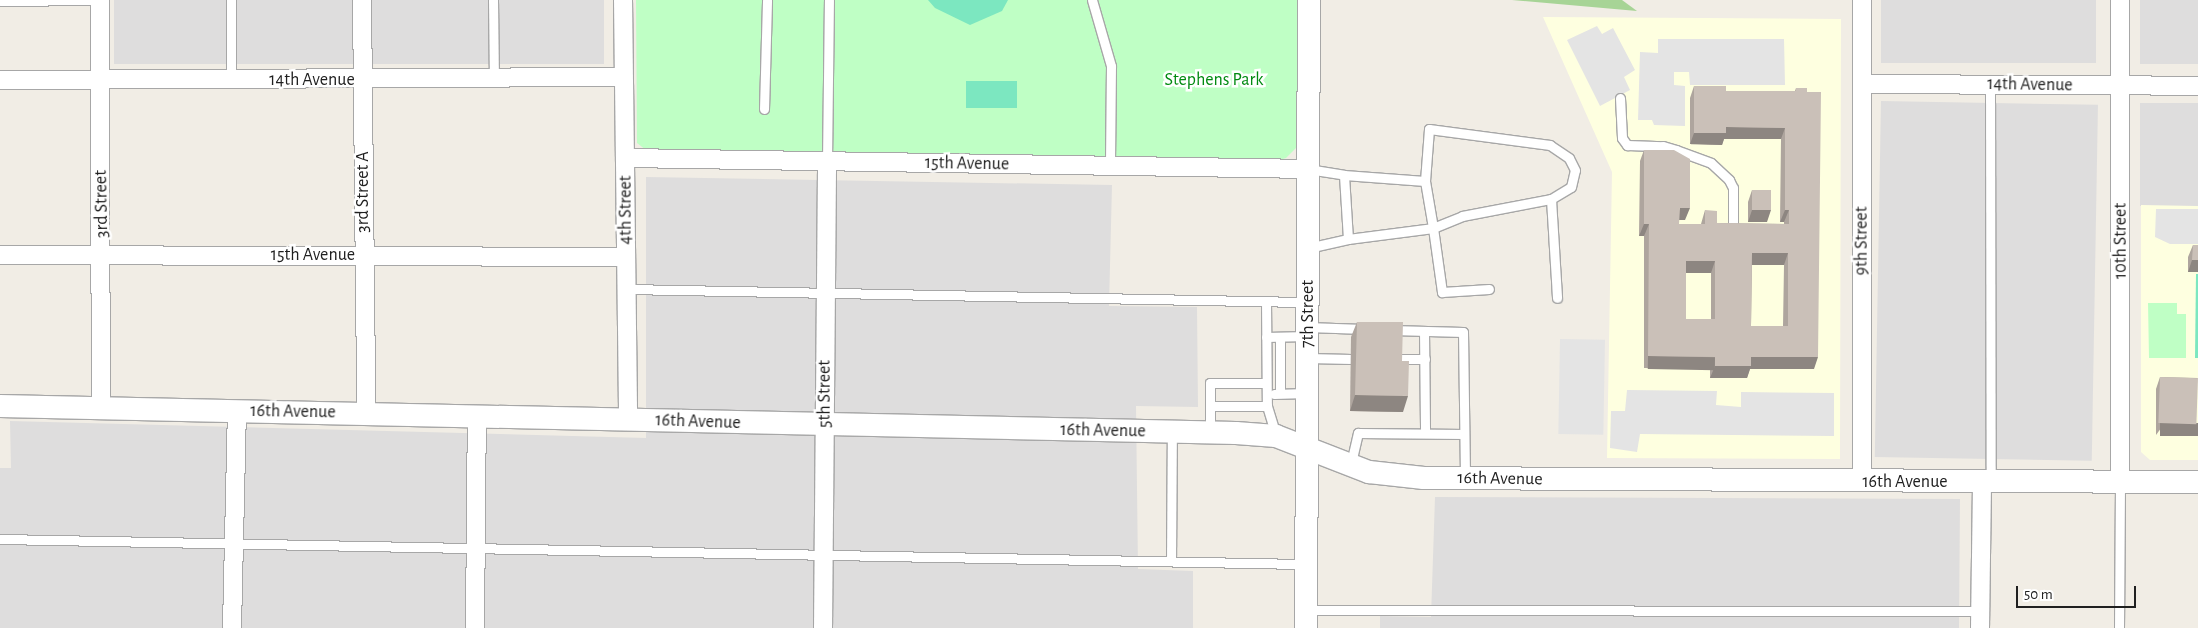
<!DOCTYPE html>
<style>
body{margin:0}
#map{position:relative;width:2198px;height:628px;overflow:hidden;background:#f1ede5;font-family:"Alegreya Sans",sans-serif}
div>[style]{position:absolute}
.residential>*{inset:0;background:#dedddd;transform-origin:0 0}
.education>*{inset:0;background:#feffe0}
.forest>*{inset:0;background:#a7d496}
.park>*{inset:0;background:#bfffc5}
.pitch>*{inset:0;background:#7ce7c0;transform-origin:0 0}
.parking>*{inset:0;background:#e4e4e4;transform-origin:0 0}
.roads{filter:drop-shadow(1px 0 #a7a7a7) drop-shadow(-1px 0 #a7a7a7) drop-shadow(0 1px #a7a7a7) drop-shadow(0 -1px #a7a7a7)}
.service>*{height:9px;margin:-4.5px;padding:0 4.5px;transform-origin:4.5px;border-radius:4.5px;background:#fff}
.minor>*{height:18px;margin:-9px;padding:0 9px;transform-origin:9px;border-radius:9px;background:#fff}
.tertiary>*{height:22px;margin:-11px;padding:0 11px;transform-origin:11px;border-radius:11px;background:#fff}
.wall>*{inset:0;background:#aea59e}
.shaded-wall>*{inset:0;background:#8d8681;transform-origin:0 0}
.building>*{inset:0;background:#cac0b8;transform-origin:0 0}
span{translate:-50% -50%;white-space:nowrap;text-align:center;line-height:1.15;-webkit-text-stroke:5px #fff;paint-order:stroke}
.street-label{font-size:18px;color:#202020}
.park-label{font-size:18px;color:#018a10}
.scale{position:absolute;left:2016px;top:586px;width:120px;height:22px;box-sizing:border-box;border:2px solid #202020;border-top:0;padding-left:6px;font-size:15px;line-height:18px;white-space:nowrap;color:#202020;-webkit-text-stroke:4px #fff;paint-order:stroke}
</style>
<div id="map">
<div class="residential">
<i style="left:114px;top:0;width:490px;height:64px"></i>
<i style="left:1881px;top:0;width:215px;height:63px"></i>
<i style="left:2140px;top:0;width:58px;height:64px"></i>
<i style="left:1881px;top:101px;width:217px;height:356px;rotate:1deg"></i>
<i style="left:2198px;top:103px;width:103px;height:58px;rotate:90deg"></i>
<i style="clip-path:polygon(646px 177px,1112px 185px,1109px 306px,1197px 307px,1198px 407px,1136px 406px,1138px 569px,1193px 571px,1193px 628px,0 628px,0 468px,11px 468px,10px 421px,646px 438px)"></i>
<i style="clip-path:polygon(1435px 497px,1960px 499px,1959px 628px,1380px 628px,1380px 616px,1431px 617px)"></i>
</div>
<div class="education">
<i style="clip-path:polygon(1543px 17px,1841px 19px,1840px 459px,1607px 458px,1612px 172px)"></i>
<i style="clip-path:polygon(2141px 205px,2198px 206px,2198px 460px,2150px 460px,2141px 452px)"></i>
</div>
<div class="forest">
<i style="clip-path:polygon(1512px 0,1622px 0,1637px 11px)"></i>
</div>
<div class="park">
<i style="clip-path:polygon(636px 0,1301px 0,1297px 147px,1286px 158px,1276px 161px,646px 150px,637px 143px)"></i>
<i style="clip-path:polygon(2148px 303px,2177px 303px,2177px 314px,2186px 314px,2186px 358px,2149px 358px)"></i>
</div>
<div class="pitch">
<i style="clip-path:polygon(928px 0,1008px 0,1002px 11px,970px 25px,935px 8px)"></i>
<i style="left:966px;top:81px;width:51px;height:27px"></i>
<i style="clip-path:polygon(2196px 274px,2198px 274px,2198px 358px,2195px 358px)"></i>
</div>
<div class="parking">
<i style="clip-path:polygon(1597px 26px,1602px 34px,1613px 28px,1635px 70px,1624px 77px,1630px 90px,1600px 106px,1567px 40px)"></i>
<i style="clip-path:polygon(1658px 39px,1784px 39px,1785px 85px,1690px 85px,1689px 72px,1674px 72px,1674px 85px,1685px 86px,1685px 126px,1654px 125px,1652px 120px,1638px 120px,1640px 52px,1658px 53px)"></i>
<i style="clip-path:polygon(2156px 209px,2198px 209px,2198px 244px,2170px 244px,2155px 237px)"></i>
<i style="left:1560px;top:339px;width:45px;height:95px;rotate:1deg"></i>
<i style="clip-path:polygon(1627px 390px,1717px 391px,1716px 405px,1741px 407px,1741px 392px,1834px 393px,1834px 436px,1640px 434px,1637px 452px,1610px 448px,1611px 411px,1625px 411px)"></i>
</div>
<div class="roads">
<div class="service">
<i style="left:231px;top:0;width:80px;rotate:90deg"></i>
<i style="left:493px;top:0;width:78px;rotate:89.3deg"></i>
<i style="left:1092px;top:0;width:69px;rotate:73.9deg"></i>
<i style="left:1111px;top:66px;width:101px;rotate:90.6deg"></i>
<i style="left:0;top:1px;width:98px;rotate:-0.6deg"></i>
<i style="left:1990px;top:85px;width:397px;rotate:89.9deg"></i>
<i style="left:1620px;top:98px;width:40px;rotate:87.1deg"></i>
<i style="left:1622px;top:138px;width:9px;rotate:54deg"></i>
<i style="left:1627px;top:145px;width:36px;rotate:2deg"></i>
<i style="left:1663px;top:146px;width:14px;rotate:17deg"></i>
<i style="left:1676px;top:150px;width:37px;rotate:20deg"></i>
<i style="left:1711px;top:163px;width:25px;rotate:43deg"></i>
<i style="left:1729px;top:180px;width:9px;rotate:63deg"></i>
<i style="left:1733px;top:188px;width:43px;rotate:90deg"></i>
<i style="left:764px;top:109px;width:109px;rotate:-88.4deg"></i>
<i style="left:827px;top:161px;width:161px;rotate:-89.3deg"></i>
<i style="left:1308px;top:169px;width:36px;rotate:9deg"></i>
<i style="left:1344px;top:175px;width:81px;rotate:4.2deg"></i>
<i style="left:1425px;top:181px;width:48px;rotate:80.3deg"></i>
<i style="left:1433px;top:228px;width:31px;rotate:-22deg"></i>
<i style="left:1462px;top:216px;width:91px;rotate:-10.8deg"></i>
<i style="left:1551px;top:199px;width:23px;rotate:-31deg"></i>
<i style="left:1571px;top:187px;width:17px;rotate:-77deg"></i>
<i style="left:1575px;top:170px;width:13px;rotate:-117deg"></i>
<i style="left:1569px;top:158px;width:23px;rotate:-146deg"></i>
<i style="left:1550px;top:145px;width:122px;rotate:-172.5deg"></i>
<i style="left:1429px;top:129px;width:52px;rotate:94.4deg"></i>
<i style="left:1551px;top:199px;width:99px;rotate:86.5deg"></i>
<i style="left:1348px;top:239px;width:86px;rotate:-7.4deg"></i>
<i style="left:1433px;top:228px;width:65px;rotate:82deg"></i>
<i style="left:1442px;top:292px;width:47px;rotate:-3.7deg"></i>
<i style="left:1308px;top:248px;width:41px;rotate:-12.7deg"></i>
<i style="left:1348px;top:239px;width:64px;rotate:-93.6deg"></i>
<i style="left:626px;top:289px;width:680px;rotate:1.1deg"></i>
<i style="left:1266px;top:301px;width:105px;rotate:89.5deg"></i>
<i style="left:1267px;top:406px;width:31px;rotate:73deg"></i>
<i style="left:1307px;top:327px;width:57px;rotate:2deg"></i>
<i style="left:1392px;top:330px;width:71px;rotate:1.6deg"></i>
<i style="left:1463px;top:332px;width:146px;rotate:89.2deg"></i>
<i style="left:1424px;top:331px;width:102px;rotate:89.4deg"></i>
<i style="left:1266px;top:337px;width:41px;rotate:-1.4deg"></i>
<i style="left:1308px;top:358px;width:43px;rotate:1.3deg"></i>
<i style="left:1397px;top:359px;width:28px"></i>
<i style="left:1280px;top:393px;width:56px;rotate:-90deg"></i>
<i style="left:1274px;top:394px;width:32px;rotate:-2deg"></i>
<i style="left:1210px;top:406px;width:57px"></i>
<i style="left:1210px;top:432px;width:49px;rotate:-90deg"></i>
<i style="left:1210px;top:383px;width:56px"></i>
<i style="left:1351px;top:463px;width:31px;rotate:-77deg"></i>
<i style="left:1358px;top:433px;width:106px;rotate:0.5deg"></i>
<i style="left:0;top:539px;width:1307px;rotate:1.1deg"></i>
<i style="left:1171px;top:561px;width:129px;rotate:-89.6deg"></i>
<i style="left:1307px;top:610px;width:673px;rotate:0.09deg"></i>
<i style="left:2119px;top:628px;width:146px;rotate:-89.6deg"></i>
</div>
<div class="minor">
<i style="left:100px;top:0;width:407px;rotate:89.9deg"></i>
<i style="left:362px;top:0;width:413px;rotate:89.4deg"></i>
<i style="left:623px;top:0;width:420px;rotate:89.3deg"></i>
<i style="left:1862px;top:0;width:482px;rotate:90deg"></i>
<i style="left:2120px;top:0;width:482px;rotate:90deg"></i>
<i style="left:0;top:80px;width:623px;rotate:-0.28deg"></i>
<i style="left:1862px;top:84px;width:336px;rotate:0.3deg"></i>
<i style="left:626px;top:158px;width:682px;rotate:0.92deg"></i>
<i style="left:0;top:255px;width:626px;rotate:0.18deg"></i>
<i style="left:232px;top:628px;width:217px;rotate:-88.7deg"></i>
<i style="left:475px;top:628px;width:211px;rotate:-89.5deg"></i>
<i style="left:823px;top:628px;width:467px;rotate:-89.5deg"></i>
<i style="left:1980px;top:628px;width:146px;rotate:-89.2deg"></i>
</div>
<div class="tertiary">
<i style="left:0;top:406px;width:1236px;rotate:1.25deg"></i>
<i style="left:1236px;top:433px;width:40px;rotate:4.3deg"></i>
<i style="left:1276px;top:436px;width:100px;rotate:21.2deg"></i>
<i style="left:1369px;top:472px;width:55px;rotate:6.2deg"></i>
<i style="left:1424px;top:478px;width:774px;rotate:0.3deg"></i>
<i style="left:1306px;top:628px;width:628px;rotate:-89.73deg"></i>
</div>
</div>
<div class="wall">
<i style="clip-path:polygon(evenodd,1694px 86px,1726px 91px,1795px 91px,1796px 88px,1814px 369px,1750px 369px,1747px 378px,1710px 378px,1710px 369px,1644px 368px,1644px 236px,1639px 236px,1640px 161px,1644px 150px,1685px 220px,1679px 220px,1679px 224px,1701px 224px,1705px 210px,1717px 223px,1784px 224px,1784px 222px,1780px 222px,1781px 139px,1724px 139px,1722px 145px,1690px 144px,1690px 98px,1694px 86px,1752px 265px,1784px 265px,1783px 326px,1751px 326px,1752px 265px,1694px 86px,1686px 273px,1711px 273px,1711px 319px,1686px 319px,1686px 273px)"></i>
<i style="clip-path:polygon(1752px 190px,1767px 222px,1748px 222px,1748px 202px)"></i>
<i style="clip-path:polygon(2193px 245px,2198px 245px,2198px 272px,2188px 272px,2188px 257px)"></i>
<i style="clip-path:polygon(1357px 322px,1402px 361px,1403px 412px,1350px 411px,1351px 337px)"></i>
<i style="clip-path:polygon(2160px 377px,2198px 378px,2156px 435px,2156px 389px)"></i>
</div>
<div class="shaded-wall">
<i style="clip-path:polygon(1726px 127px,1785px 128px,1781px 139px,1724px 139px,1722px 145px,1690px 144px,1694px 133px)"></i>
<i style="clip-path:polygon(1680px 208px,1690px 208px,1685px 220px,1675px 220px)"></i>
<i style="clip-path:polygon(1752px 210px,1771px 210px,1767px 222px,1748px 222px)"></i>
<i style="clip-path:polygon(1785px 210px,1789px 210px,1784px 222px,1780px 222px)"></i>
<i style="clip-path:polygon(1644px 224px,1649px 224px,1644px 236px,1639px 236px)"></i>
<i style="clip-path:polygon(1752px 253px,1788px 253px,1784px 265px,1747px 265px)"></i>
<i style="clip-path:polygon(2192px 260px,2198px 260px,2198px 272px,2188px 272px)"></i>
<i style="clip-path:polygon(1686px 261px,1715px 261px,1711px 273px,1682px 273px)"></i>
<i style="left:1648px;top:356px;width:67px;height:13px;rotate:1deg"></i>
<i style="clip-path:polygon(1751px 357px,1818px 357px,1814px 369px,1750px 369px,1747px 378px,1710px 378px,1715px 366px)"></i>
<i style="clip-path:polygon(1355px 395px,1408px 396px,1403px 412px,1350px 411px)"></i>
<i style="left:2160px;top:423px;width:38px;height:13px"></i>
</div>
<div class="building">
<i style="clip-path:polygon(evenodd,1694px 86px,1726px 86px,1726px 91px,1796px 91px,1796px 88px,1807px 88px,1807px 92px,1821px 92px,1818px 357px,1751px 357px,1751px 366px,1715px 366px,1715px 357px,1648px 356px,1649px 224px,1644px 224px,1644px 150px,1674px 150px,1690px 159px,1690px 208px,1680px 208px,1679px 224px,1705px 224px,1705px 210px,1717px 211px,1717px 223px,1789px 224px,1789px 210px,1785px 210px,1785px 128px,1726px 127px,1726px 133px,1694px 133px,1694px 86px,1752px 253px,1788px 253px,1788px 326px,1751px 326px,1752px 253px,1694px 86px,1686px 261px,1715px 261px,1715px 319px,1686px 319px,1686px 261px)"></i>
<i style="left:1752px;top:190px;width:19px;height:20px"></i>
<i style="clip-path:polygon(2193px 245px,2198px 245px,2198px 260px,2192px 260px)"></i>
<i style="clip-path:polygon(1357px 322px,1403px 322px,1402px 361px,1409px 361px,1408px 396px,1355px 395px)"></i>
<i style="left:2160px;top:377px;width:38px;height:46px;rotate:2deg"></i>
</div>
<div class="street-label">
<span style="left:312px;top:80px">14th Avenue</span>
<span style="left:2030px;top:85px;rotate:1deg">14th Avenue</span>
<span style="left:967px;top:164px;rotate:1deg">15th Avenue</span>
<span style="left:363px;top:192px;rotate:-90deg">3rd Street A</span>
<span style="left:102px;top:204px;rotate:-91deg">3rd Street</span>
<span style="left:626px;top:210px;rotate:-90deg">4th Street</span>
<span style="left:1862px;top:241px;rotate:-90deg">9th Street</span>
<span style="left:2121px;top:241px;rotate:-90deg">10th Street</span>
<span style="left:313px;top:255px">15th Avenue</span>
<span style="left:1308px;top:314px;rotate:-90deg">7th Street</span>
<span style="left:825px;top:394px;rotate:-90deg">5th Street</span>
<span style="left:293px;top:412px;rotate:1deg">16th Avenue</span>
<span style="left:698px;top:422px;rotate:2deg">16th Avenue</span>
<span style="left:1103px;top:431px;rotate:1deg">16th Avenue</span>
<span style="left:1500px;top:479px;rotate:1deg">16th Avenue</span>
<span style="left:1905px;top:482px">16th Avenue</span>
</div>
<div class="park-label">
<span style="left:1214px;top:80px">Stephens Park</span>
</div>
<div class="scale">50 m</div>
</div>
